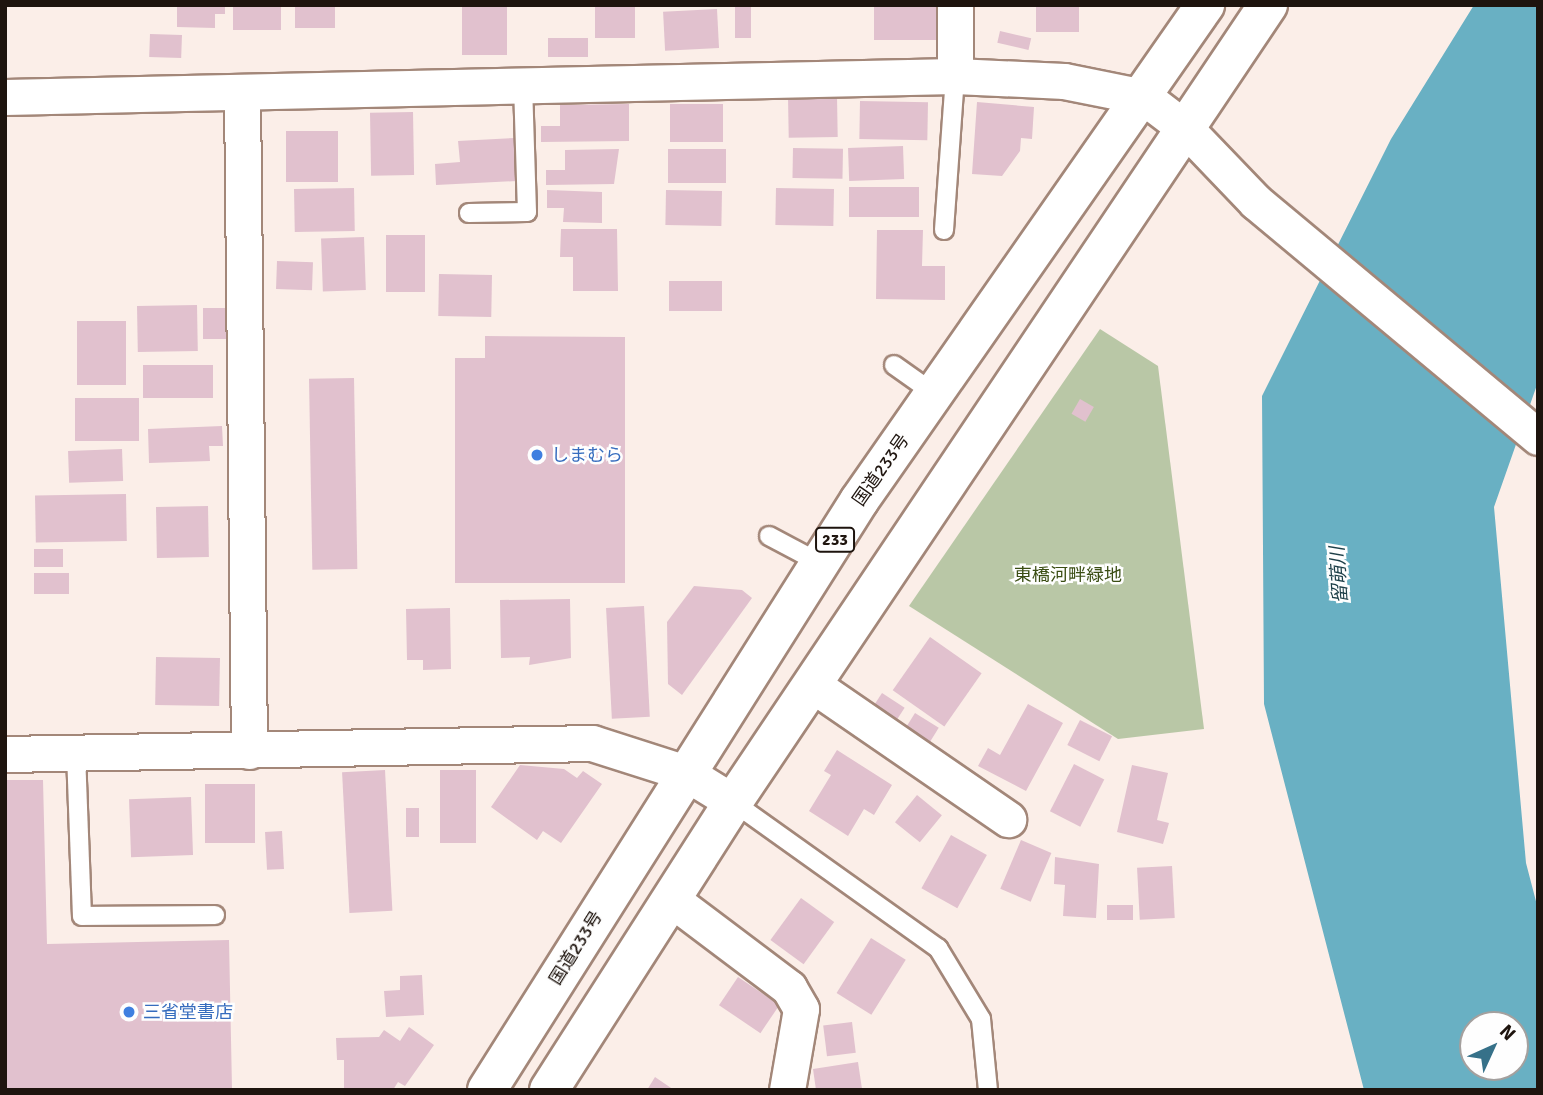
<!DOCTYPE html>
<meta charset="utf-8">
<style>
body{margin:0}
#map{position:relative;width:1543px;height:1095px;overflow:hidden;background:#fbeee8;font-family:Signika,"Noto Sans JP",sans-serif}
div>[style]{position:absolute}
.green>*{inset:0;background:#b9c7a6}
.water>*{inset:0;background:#69b0c3}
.building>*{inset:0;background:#e1c1ce;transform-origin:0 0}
.roads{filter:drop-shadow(2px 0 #a38779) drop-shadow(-2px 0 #a38779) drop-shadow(0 2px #a38779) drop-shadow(0 -2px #a38779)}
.service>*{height:18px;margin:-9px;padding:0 9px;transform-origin:9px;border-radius:9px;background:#fff}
.minor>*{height:35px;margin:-17.5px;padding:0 17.5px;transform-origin:17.5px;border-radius:17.5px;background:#fff}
.trunk>*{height:38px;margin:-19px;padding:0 19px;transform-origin:19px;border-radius:19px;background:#fff}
.dots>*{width:19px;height:19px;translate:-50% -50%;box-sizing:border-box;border:4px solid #fefefe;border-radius:50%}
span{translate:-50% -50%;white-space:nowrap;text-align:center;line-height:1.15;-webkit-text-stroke:5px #fefefe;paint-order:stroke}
.shield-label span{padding:2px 5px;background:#fefefe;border:2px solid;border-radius:5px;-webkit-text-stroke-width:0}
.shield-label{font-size:16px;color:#1e140e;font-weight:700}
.shop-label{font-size:18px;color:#366cbe}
.left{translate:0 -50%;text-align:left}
.street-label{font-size:18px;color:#1e140e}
.park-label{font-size:18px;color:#3a4d13}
.water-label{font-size:19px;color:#1d3f48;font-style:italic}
.frame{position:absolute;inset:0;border:7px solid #1e140e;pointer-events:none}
.north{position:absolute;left:1459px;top:1011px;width:70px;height:70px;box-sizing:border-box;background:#fefefe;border:2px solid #a4a09e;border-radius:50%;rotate:45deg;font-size:19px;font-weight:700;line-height:28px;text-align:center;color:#1e140e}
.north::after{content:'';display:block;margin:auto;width:24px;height:32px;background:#367189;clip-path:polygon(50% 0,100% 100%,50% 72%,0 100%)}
</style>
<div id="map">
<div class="green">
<i style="clip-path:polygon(1100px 329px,1158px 366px,1204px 729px,1118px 739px,909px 606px)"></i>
</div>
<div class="water">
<i style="clip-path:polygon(evenodd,1474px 5px,1538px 5px,1538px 382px,1494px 507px,1526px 863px,1538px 909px,1538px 1090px,1364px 1090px,1264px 704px,1262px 396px,1391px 139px,1474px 5px,1473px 1025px,1515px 1025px,1515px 1067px,1473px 1067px,1473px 1025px)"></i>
</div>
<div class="building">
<i style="clip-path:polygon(177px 5px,225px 5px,225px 14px,215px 14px,215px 28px,177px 27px)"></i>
<i style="left:233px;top:5px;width:48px;height:25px"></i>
<i style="left:295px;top:5px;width:40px;height:23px"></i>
<i style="left:462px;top:5px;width:45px;height:50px"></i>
<i style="left:595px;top:5px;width:40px;height:33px"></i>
<i style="left:735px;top:5px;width:16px;height:33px"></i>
<i style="left:874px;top:5px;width:67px;height:35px"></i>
<i style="left:1036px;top:5px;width:43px;height:27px"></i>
<i style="left:717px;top:9px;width:39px;height:54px;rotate:87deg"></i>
<i style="left:1000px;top:31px;width:32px;height:12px;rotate:13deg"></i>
<i style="left:150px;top:34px;width:32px;height:23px;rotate:2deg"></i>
<i style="left:548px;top:38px;width:40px;height:19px"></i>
<i style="left:837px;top:96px;width:41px;height:49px;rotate:89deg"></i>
<i style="left:860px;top:101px;width:68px;height:38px;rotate:1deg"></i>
<i style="clip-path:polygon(977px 102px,1034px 107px,1032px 139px,1021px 138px,1020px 151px,1002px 176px,972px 174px)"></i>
<i style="clip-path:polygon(629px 104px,629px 141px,541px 142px,541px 126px,560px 126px,560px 105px)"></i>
<i style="left:670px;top:104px;width:53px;height:38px"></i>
<i style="left:413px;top:112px;width:63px;height:43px;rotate:89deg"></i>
<i style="left:286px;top:131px;width:52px;height:51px"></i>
<i style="clip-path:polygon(515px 138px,517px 181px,436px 185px,435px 164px,460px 162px,458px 141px)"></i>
<i style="left:903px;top:146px;width:33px;height:55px;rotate:88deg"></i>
<i style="left:793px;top:148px;width:50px;height:30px;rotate:1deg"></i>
<i style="clip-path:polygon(619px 149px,614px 184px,546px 185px,546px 170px,565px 170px,565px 150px)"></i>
<i style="left:668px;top:149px;width:58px;height:34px"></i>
<i style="left:919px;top:187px;width:30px;height:70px;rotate:90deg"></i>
<i style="left:354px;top:188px;width:43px;height:60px;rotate:89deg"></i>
<i style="left:776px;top:188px;width:58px;height:37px;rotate:1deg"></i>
<i style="clip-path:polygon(547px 190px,602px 192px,602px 223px,563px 222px,564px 208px,547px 208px)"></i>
<i style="left:666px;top:190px;width:56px;height:35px;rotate:1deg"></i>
<i style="clip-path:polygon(561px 229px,617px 229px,618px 291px,573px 291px,573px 257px,560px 257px)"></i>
<i style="clip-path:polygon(877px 230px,923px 230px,922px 266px,945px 266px,945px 300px,876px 299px)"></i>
<i style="left:386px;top:235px;width:39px;height:57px"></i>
<i style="left:364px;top:237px;width:53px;height:43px;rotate:88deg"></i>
<i style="left:277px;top:261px;width:36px;height:28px;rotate:2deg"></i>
<i style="left:439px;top:274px;width:53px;height:42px;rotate:1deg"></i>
<i style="left:722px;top:281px;width:30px;height:53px;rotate:90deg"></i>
<i style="left:197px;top:305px;width:46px;height:60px;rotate:89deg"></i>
<i style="left:227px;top:308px;width:31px;height:24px;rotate:90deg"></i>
<i style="left:77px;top:321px;width:49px;height:64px"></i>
<i style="clip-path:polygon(485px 336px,625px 337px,625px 583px,455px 583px,455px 358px,485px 358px)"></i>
<i style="left:213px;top:365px;width:33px;height:70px;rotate:90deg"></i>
<i style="left:354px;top:378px;width:191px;height:45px;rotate:89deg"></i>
<i style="left:75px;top:398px;width:64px;height:43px"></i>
<i style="left:1080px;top:399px;width:16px;height:17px;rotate:30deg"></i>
<i style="clip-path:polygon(222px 426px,223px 446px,209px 446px,210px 461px,149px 463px,148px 429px)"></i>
<i style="left:122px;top:449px;width:32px;height:54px;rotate:88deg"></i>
<i style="left:126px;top:494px;width:47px;height:91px;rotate:89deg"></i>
<i style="left:208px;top:506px;width:51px;height:52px;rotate:89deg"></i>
<i style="left:34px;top:549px;width:29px;height:18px"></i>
<i style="left:34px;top:573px;width:35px;height:21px"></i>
<i style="clip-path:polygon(694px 586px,742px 590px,752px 598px,682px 695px,668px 684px,667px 622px)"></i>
<i style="clip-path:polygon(570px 599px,571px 658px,529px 665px,530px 657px,501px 658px,500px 600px)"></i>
<i style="left:644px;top:606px;width:111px;height:38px;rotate:87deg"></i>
<i style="clip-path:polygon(450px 608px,451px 669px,423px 670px,423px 660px,407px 660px,406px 609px)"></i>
<i style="left:930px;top:637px;width:63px;height:65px;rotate:35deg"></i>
<i style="left:156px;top:657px;width:64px;height:48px;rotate:1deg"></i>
<i style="left:882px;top:693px;width:27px;height:17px;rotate:33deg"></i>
<i style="clip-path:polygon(1028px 704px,1063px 723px,1026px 791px,978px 766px,988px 748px,1000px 755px)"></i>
<i style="left:915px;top:713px;width:28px;height:22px;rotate:32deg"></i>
<i style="left:1080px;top:720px;width:36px;height:28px;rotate:27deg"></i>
<i style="clip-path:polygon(837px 750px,892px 785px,874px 815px,864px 809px,848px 836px,809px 811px,831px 775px,824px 771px)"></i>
<i style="left:1074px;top:764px;width:34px;height:53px;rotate:27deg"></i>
<i style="clip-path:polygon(520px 765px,564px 769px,577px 778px,583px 771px,602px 784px,561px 843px,543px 831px,537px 840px,491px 807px)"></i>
<i style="clip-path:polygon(1132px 765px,1168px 773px,1157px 820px,1169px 823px,1163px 844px,1117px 832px)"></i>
<i style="left:385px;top:770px;width:141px;height:43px;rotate:87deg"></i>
<i style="left:440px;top:770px;width:36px;height:73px"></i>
<i style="clip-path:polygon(5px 780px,43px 780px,47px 944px,229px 940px,232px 1088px,5px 1090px)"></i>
<i style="left:205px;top:784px;width:50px;height:59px"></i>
<i style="left:917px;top:795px;width:32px;height:35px;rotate:39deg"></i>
<i style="left:191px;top:797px;width:58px;height:62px;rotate:88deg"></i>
<i style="left:406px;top:808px;width:13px;height:29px"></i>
<i style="left:282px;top:831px;width:38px;height:17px;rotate:87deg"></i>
<i style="left:951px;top:835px;width:41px;height:61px;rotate:29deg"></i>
<i style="left:1021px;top:840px;width:33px;height:53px;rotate:23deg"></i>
<i style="clip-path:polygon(1055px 857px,1099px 864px,1096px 918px,1063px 916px,1065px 885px,1054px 884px)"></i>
<i style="left:1172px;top:866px;width:52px;height:35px;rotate:87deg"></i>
<i style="left:801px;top:898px;width:41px;height:52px;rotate:36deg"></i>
<i style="left:1107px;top:905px;width:26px;height:15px"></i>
<i style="left:871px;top:938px;width:41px;height:65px;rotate:32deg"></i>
<i style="clip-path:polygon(422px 975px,424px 1015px,386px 1017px,384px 991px,400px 990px,400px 976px)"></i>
<i style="left:738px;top:977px;width:50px;height:34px;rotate:34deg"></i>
<i style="left:852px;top:1022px;width:31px;height:29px;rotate:83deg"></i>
<i style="clip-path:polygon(409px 1027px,434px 1045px,405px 1086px,398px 1082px,393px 1090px,344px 1090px,344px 1060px,337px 1060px,336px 1038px,379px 1037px,384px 1030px,400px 1041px)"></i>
<i style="clip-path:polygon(858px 1062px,862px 1089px,816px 1090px,813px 1069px)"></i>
<i style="clip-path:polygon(655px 1077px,674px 1090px,647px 1090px)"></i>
</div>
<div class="roads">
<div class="service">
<i style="left:469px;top:213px;width:58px;rotate:-1deg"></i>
<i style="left:527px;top:212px;width:126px;rotate:-91.8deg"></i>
<i style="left:944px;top:230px;width:154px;rotate:-85.9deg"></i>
<i style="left:894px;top:365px;width:50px;rotate:35.3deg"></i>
<i style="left:769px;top:536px;width:58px;rotate:27.9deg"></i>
<i style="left:76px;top:753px;width:163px;rotate:87.9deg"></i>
<i style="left:82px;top:916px;width:133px;rotate:-0.4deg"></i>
<i style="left:733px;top:802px;width:252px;rotate:35.5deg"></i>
<i style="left:938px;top:948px;width:83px;rotate:58.8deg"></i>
<i style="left:981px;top:1019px;width:71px;rotate:84.4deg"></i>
</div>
<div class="minor">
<i style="left:955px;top:5px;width:71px;rotate:90deg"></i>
<i style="left:242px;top:94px;width:657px;rotate:89.39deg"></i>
<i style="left:5px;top:97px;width:950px;rotate:-1.27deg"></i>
<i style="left:955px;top:76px;width:109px;rotate:2.6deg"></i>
<i style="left:1064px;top:81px;width:82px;rotate:11.3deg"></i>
<i style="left:1144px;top:97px;width:53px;rotate:37.3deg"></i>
<i style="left:1186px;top:129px;width:101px;rotate:46.2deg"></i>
<i style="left:1256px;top:202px;width:367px;rotate:39.8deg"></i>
<i style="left:813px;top:685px;width:237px;rotate:34.5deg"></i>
<i style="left:5px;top:754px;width:587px;rotate:-1.07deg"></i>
<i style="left:592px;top:743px;width:99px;rotate:17.7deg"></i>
<i style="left:686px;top:773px;width:55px;rotate:31.7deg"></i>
<i style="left:671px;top:899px;width:148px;rotate:37deg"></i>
<i style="left:789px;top:988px;width:24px;rotate:60deg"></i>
<i style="left:801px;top:1009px;width:82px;rotate:99.8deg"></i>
</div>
<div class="trunk">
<i style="left:487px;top:1090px;width:697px;rotate:-57.72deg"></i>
<i style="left:859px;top:501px;width:605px;rotate:-55.1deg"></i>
<i style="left:549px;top:1090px;width:342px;rotate:-57.4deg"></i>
<i style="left:733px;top:802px;width:960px;rotate:-56.13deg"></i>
</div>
</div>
<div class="dots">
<i style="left:537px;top:455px;background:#3f7fe0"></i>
<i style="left:129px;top:1012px;background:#3f7fe0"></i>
</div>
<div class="shield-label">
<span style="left:835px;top:540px">233</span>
</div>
<div class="shop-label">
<span class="left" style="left:551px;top:455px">しまむら</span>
<span class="left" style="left:143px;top:1012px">三省堂書店</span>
</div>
<div class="street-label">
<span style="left:881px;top:470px;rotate:-55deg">国道233号</span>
<span style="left:576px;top:948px;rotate:-58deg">国道233号</span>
</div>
<div class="park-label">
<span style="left:1068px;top:575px">東橋河畔緑地</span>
</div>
<div class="water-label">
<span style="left:1340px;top:575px;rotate:-94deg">留萌川</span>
</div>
<div class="frame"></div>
<div class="north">N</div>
</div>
